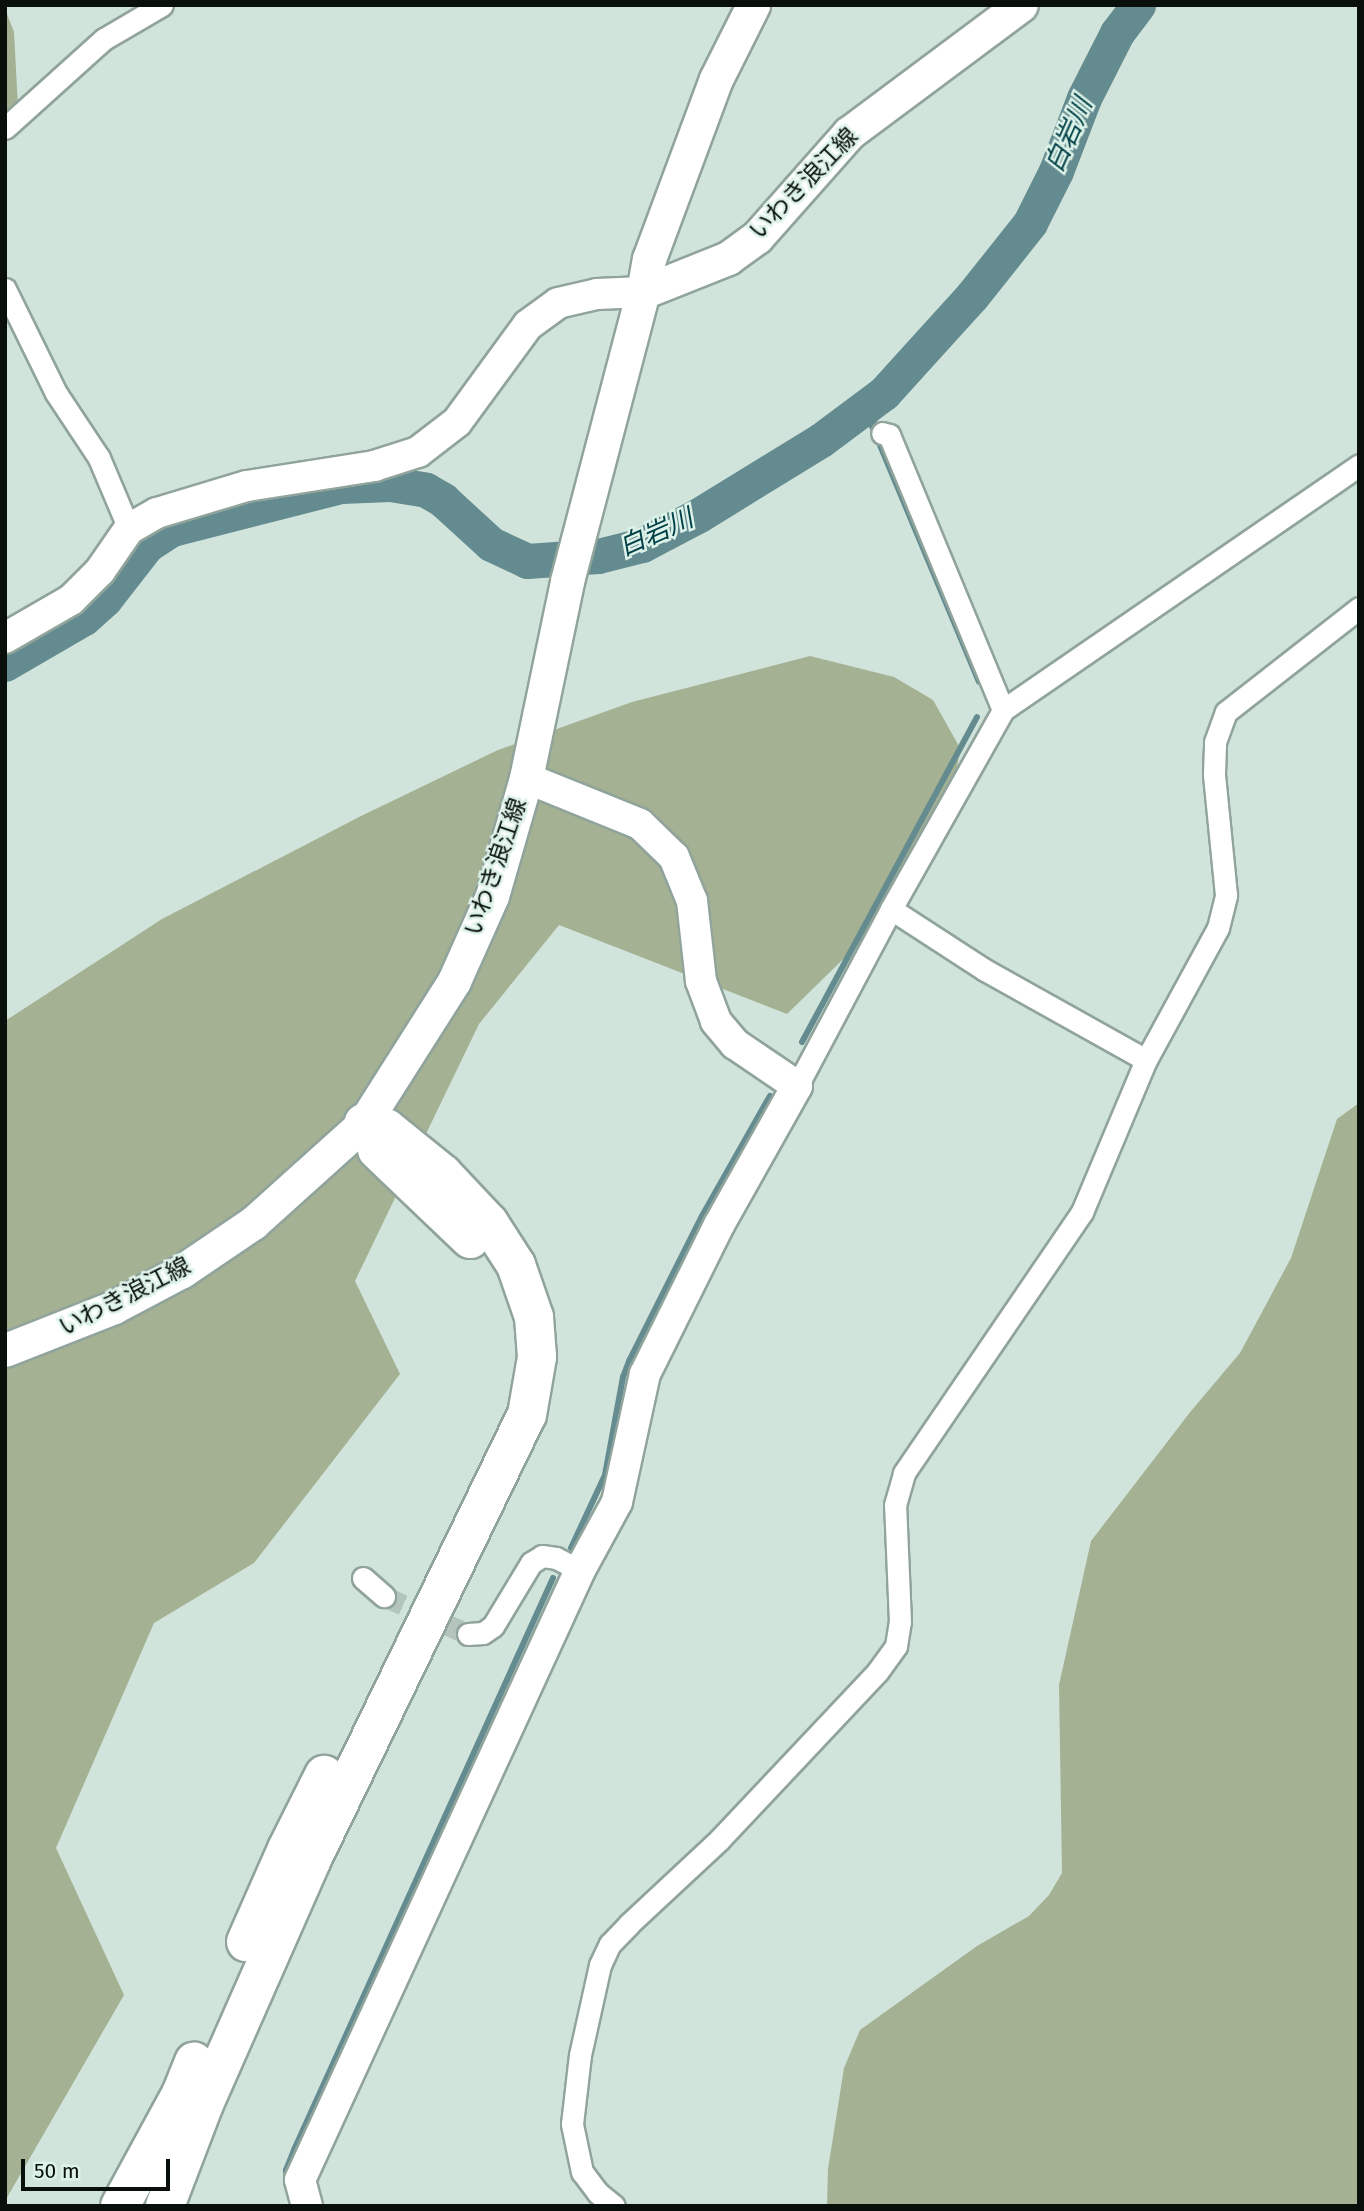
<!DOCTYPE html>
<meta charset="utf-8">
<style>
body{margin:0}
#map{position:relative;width:1364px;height:2211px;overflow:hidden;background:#d0e4db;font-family:"Fira Sans","Noto Sans JP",sans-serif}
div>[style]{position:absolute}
.forest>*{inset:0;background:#a5b193}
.stream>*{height:6px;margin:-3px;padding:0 3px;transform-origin:3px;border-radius:3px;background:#648b90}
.river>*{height:35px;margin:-17.5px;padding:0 17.5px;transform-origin:17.5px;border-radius:17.5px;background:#648b90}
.street-tunnel>*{height:21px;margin-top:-10.5px;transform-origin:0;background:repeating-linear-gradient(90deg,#b2c4bc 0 21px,transparent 0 31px)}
.roads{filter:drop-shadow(2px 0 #91a49b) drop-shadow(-2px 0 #91a49b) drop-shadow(0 2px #91a49b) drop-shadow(0 -2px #91a49b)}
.street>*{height:21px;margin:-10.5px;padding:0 10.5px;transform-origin:10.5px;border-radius:10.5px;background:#fff}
.secondary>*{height:30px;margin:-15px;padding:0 15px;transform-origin:15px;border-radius:15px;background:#fff}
.primary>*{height:33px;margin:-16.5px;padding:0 16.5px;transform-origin:16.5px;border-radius:16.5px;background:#fff}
.highway>*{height:38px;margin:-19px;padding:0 19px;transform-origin:19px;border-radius:19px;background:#fff}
span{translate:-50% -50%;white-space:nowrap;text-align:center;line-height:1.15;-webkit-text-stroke:5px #ddf2e8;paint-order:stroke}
.street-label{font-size:24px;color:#09100c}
.water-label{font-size:26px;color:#004047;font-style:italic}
.frame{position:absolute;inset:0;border:7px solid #09100c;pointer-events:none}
.scale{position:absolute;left:21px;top:2159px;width:149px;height:32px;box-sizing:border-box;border:4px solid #09100c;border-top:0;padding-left:9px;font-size:21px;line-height:24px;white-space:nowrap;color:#09100c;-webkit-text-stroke:5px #ddf2e8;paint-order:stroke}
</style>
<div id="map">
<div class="forest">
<i style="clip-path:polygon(5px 9px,14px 32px,18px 107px,5px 124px)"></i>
<i style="clip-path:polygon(810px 656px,894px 677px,933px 700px,960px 748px,951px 811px,872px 931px,787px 1014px,559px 925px,479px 1024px,355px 1281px,400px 1374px,254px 1563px,154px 1623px,56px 1848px,124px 1995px,5px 2201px,5px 1021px,162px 919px,361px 816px,498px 750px,632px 702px)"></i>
<i style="clip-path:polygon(1359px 1103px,1359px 2206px,827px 2206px,828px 2169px,844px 2068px,860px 2030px,977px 1946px,1029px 1916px,1049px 1895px,1062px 1873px,1059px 1685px,1091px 1541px,1191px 1411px,1240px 1353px,1291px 1258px,1337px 1119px)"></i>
</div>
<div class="stream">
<i style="left:884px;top:393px;width:35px;rotate:110deg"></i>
<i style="left:872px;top:426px;width:277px;rotate:67.3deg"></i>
<i style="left:802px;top:1042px;width:369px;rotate:-61.7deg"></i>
<i style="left:571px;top:1548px;width:81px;rotate:-65deg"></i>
<i style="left:605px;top:1475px;width:100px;rotate:-79.6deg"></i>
<i style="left:623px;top:1377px;width:17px;rotate:-69deg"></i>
<i style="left:629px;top:1361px;width:162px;rotate:-63.3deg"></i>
<i style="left:702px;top:1216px;width:138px;rotate:-60.5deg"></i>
<i style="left:287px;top:2180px;width:10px;rotate:-96deg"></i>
<i style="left:286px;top:2170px;width:22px;rotate:-68deg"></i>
<i style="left:294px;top:2150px;width:628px;rotate:-65.64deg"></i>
</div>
<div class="river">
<i style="left:5px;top:664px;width:91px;rotate:-30.2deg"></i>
<i style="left:84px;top:618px;width:28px;rotate:-42deg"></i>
<i style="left:105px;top:599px;width:68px;rotate:-52.1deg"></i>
<i style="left:147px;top:545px;width:30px;rotate:-33deg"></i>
<i style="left:172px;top:529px;width:174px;rotate:-14.3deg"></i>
<i style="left:341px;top:486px;width:49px;rotate:-2.3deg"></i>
<i style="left:390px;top:484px;width:36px;rotate:9deg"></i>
<i style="left:426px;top:490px;width:20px;rotate:30deg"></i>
<i style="left:443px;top:500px;width:65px;rotate:42.5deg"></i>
<i style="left:491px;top:544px;width:40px;rotate:25deg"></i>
<i style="left:527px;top:561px;width:71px;rotate:-4deg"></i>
<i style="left:598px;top:556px;width:45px;rotate:-14deg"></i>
<i style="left:642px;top:545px;width:64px;rotate:-27.8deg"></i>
<i style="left:699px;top:515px;width:143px;rotate:-31.6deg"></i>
<i style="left:821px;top:440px;width:79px;rotate:-36.7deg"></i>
<i style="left:884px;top:393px;width:131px;rotate:-47.8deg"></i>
<i style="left:972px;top:296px;width:93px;rotate:-51.5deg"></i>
<i style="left:1030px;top:223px;width:58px;rotate:-63.4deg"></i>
<i style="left:1056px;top:171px;width:78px;rotate:-69deg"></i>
<i style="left:1084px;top:98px;width:73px;rotate:-63.1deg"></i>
<i style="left:1117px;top:33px;width:35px;rotate:-53deg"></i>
</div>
<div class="street-tunnel">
<i style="left:384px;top:1596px;width:92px;rotate:24.3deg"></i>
</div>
<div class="roads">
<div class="street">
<i style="left:5px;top:128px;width:133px;rotate:-42deg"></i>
<i style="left:104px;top:39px;width:67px;rotate:-30.4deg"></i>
<i style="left:5px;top:289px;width:116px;rotate:63.9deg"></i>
<i style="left:56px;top:393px;width:78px;rotate:56.5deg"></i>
<i style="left:99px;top:458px;width:77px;rotate:67.1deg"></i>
<i style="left:1003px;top:710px;width:432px;rotate:-34.5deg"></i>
<i style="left:891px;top:909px;width:112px;rotate:33deg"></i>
<i style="left:985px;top:970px;width:184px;rotate:29.2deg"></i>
<i style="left:797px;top:1086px;width:200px;rotate:-62deg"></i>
<i style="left:891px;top:909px;width:228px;rotate:-60.6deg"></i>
<i style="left:1003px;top:710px;width:298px;rotate:-112.5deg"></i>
<i style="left:889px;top:435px;width:7px;rotate:-164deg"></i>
<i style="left:363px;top:1578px;width:28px;rotate:41deg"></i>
<i style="left:468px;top:1634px;width:15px;rotate:-4deg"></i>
<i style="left:483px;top:1633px;width:12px;rotate:-35deg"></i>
<i style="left:493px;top:1626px;width:74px;rotate:-58.9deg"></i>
<i style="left:531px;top:1563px;width:13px;rotate:-32deg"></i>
<i style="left:542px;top:1556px;width:14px;rotate:8deg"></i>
<i style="left:556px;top:1558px;width:27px;rotate:27deg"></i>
<i style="left:614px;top:2206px;width:21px;rotate:-141deg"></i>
<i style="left:598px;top:2193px;width:26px;rotate:-127deg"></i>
<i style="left:582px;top:2172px;width:49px;rotate:-101.8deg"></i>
<i style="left:572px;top:2124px;width:69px;rotate:-83.4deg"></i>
<i style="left:580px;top:2055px;width:92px;rotate:-77.5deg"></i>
<i style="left:600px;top:1965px;width:23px;rotate:-65deg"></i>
<i style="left:610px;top:1944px;width:28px;rotate:-46deg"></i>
<i style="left:629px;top:1924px;width:123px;rotate:-43deg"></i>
<i style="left:719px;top:1840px;width:232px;rotate:-46.7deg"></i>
<i style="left:878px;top:1671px;width:31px;rotate:-54deg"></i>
<i style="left:896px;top:1646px;width:24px;rotate:-81deg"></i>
<i style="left:900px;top:1622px;width:117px;rotate:-92.4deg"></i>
<i style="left:895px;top:1505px;width:33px;rotate:-74deg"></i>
<i style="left:904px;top:1473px;width:316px;rotate:-55.7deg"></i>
<i style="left:1082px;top:1212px;width:165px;rotate:-67.2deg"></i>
<i style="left:1146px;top:1060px;width:150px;rotate:-61.4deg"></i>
<i style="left:1218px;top:928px;width:34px;rotate:-76deg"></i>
<i style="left:1226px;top:895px;width:122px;rotate:-95.7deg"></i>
<i style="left:1214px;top:774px;width:32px;rotate:-88deg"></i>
<i style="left:1215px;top:742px;width:32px;rotate:-70deg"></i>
<i style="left:1226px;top:712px;width:169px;rotate:-38deg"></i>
</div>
<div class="secondary">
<i style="left:5px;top:638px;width:76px;rotate:-29.9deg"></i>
<i style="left:71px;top:600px;width:41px;rotate:-45deg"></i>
<i style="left:100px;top:571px;width:51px;rotate:-55.4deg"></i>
<i style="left:129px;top:529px;width:32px;rotate:-30deg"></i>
<i style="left:157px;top:513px;width:94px;rotate:-16.7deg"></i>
<i style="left:247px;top:486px;width:129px;rotate:-8.9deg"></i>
<i style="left:374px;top:466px;width:46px;rotate:-17.7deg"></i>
<i style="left:418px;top:452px;width:49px;rotate:-37.6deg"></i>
<i style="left:457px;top:422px;width:120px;rotate:-53.8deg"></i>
<i style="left:528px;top:325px;width:37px;rotate:-36deg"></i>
<i style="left:558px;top:303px;width:40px;rotate:-13deg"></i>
<i style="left:597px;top:294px;width:46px;rotate:-2.5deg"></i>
<i style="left:307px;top:2206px;width:27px;rotate:-105deg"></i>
<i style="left:300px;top:2180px;width:671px;rotate:-65.34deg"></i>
<i style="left:580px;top:1570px;width:77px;rotate:-61.4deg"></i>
<i style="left:617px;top:1502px;width:131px;rotate:-77.7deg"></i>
<i style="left:645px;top:1374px;width:166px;rotate:-63.6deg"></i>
<i style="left:719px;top:1225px;width:159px;rotate:-60.7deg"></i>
<i style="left:797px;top:1086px;width:75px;rotate:-145.9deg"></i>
<i style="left:735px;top:1044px;width:30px;rotate:-130deg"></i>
<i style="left:716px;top:1021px;width:43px;rotate:-110.6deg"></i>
<i style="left:701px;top:981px;width:81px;rotate:-96.4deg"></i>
<i style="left:692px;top:901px;width:48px;rotate:-112.2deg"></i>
<i style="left:674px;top:857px;width:47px;rotate:-135.9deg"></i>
<i style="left:640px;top:824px;width:123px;rotate:-158deg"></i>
</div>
<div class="primary">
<i style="left:643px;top:292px;width:92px;rotate:-21.8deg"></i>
<i style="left:728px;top:258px;width:36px;rotate:-36deg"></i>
<i style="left:757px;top:237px;width:139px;rotate:-48.5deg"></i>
<i style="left:849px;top:133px;width:214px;rotate:-36.7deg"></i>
<i style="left:5px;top:1350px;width:117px;rotate:-21.5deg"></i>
<i style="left:114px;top:1307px;width:77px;rotate:-27.9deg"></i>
<i style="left:182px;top:1271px;width:86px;rotate:-34.1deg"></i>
<i style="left:253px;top:1223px;width:149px;rotate:-42deg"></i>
<i style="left:364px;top:1123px;width:168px;rotate:-57.6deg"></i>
<i style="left:454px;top:981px;width:93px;rotate:-65.9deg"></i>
<i style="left:492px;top:896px;width:123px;rotate:-73.9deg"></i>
<i style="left:526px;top:778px;width:201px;rotate:-78.2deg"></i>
<i style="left:567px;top:581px;width:299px;rotate:-75.3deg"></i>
<i style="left:643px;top:292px;width:34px;rotate:-80deg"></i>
<i style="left:649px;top:259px;width:192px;rotate:-69.6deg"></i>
<i style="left:716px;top:79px;width:83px;rotate:-63.4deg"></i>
</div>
<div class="highway">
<i style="left:377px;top:1150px;width:129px;rotate:43.7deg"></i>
<i style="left:246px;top:1942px;width:102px;rotate:-66.2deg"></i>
<i style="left:287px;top:1849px;width:83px;rotate:-63.4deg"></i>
<i style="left:120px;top:2206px;width:128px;rotate:-61.4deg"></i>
<i style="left:181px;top:2094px;width:35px;rotate:-68deg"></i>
<i style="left:165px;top:2206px;width:109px;rotate:-69.1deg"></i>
<i style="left:204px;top:2104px;width:268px;rotate:-66.2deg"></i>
<i style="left:312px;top:1859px;width:493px;rotate:-64.2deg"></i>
<i style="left:527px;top:1415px;width:59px;rotate:-80.2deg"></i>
<i style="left:537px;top:1357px;width:40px;rotate:-94.3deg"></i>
<i style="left:534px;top:1317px;width:55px;rotate:-109.1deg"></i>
<i style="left:516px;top:1265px;width:50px;rotate:-122.7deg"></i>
<i style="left:489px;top:1223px;width:67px;rotate:-133.2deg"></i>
<i style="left:443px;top:1174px;width:73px;rotate:-141.1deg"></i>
<i style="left:386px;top:1128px;width:23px;rotate:-167deg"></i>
</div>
</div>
<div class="street-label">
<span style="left:804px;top:184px;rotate:-46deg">いわき浪江線</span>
<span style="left:496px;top:867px;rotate:-71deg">いわき浪江線</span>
<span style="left:125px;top:1297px;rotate:-27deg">いわき浪江線</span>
</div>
<div class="water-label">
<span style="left:1069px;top:135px;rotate:-66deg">白岩川</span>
<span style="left:656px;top:533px;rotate:-24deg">白岩川</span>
</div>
<div class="frame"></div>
<div class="scale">50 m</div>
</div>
